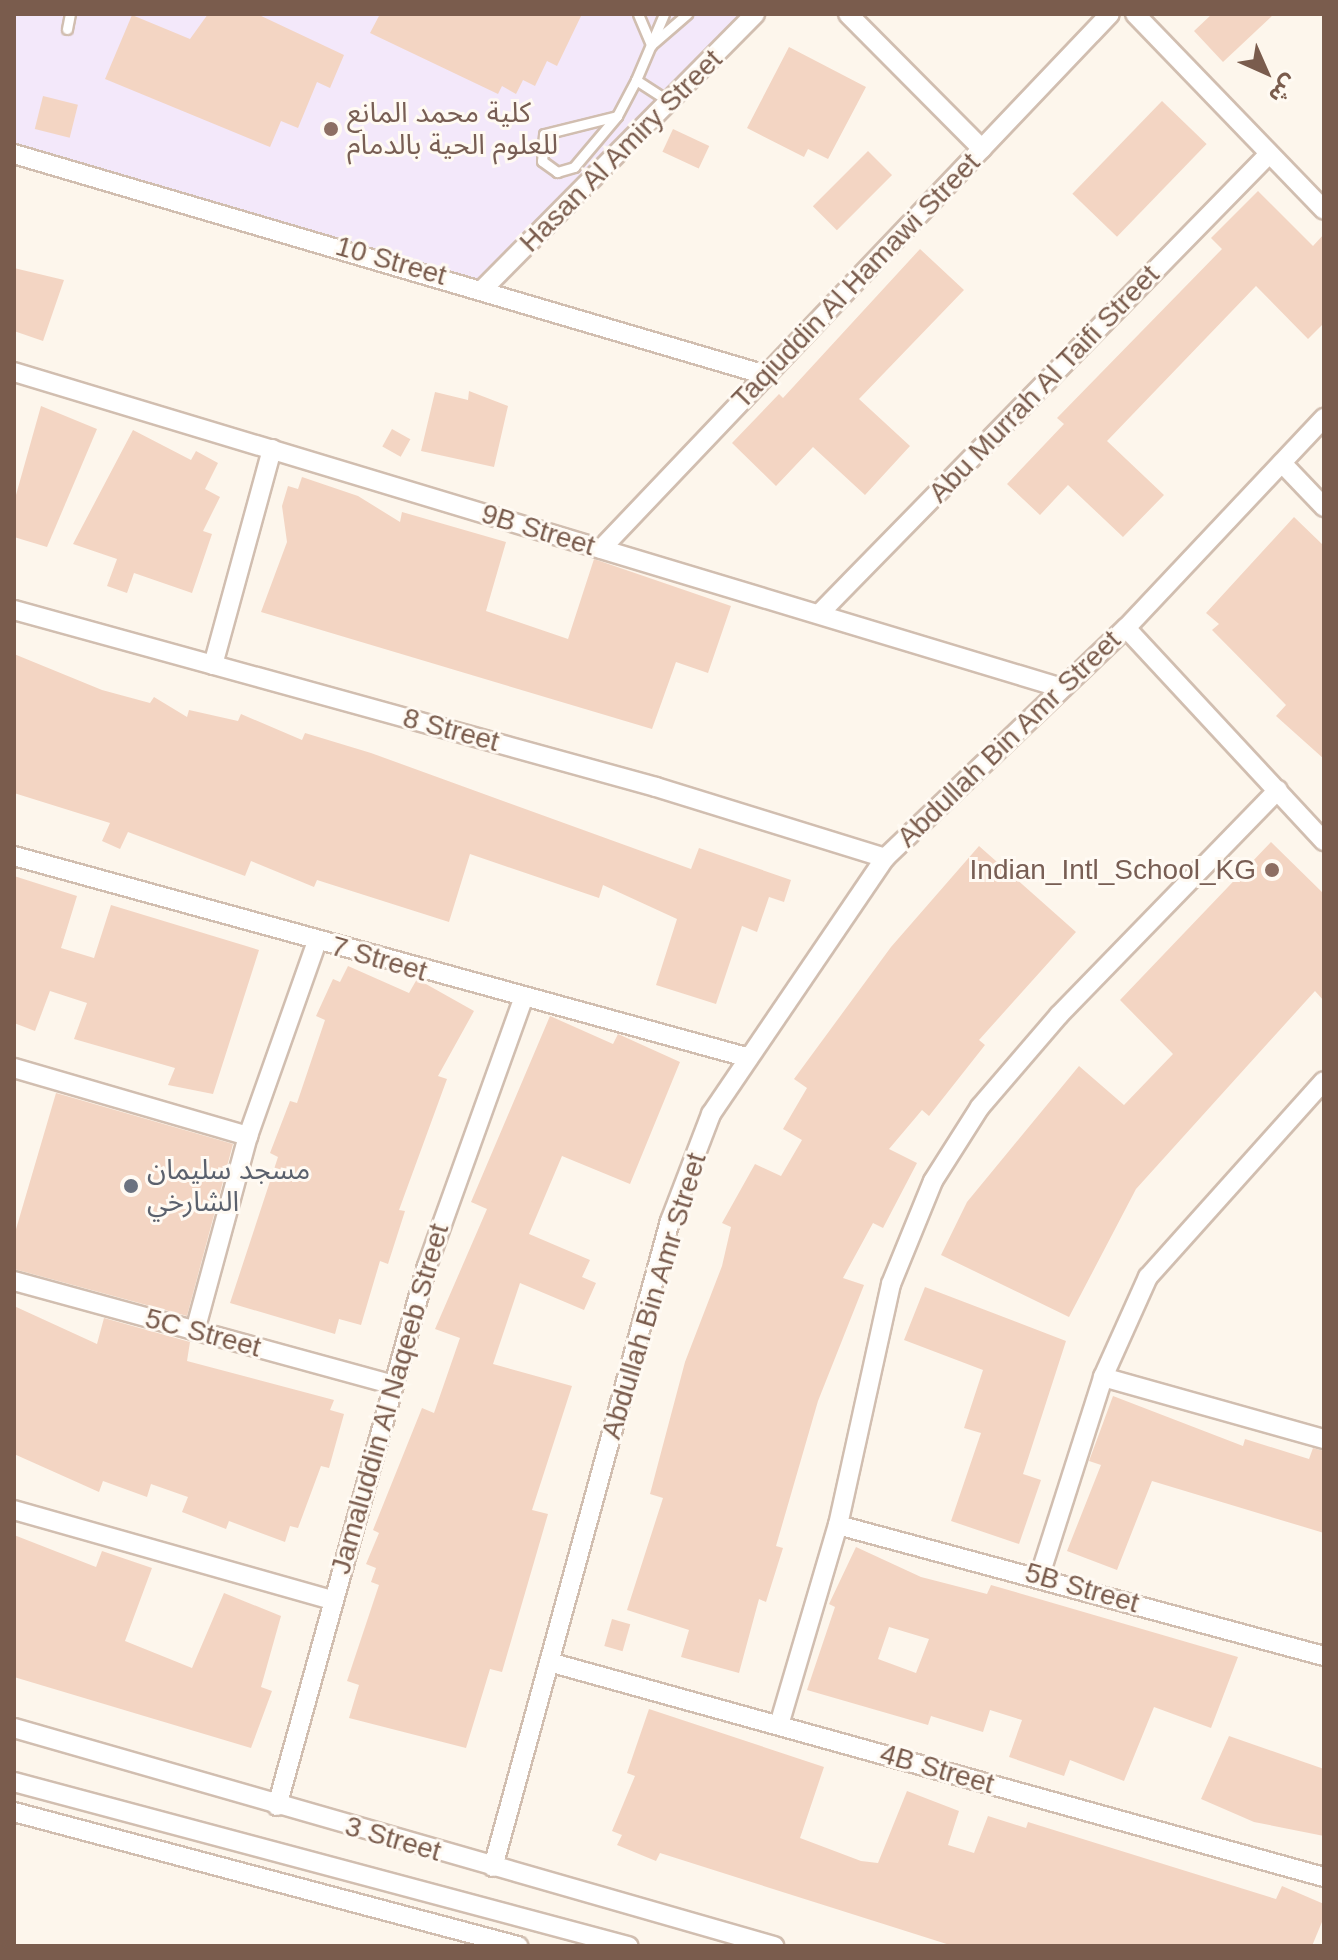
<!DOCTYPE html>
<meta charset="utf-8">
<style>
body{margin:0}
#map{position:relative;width:1338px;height:1960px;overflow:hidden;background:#fdf6ec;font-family:Helvetica,"Noto Sans Arabic",sans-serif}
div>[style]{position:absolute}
.education>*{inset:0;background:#f3e8fa}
.building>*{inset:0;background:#f3d5c3;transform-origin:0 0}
.roads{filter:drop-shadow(2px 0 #d1beb0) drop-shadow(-2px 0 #d1beb0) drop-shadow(0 2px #d1beb0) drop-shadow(0 -2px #d1beb0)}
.service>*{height:9px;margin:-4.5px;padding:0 4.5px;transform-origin:4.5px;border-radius:4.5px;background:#fff}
.minor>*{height:18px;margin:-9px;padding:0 9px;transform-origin:9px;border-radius:9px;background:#fff}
.dots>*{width:22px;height:22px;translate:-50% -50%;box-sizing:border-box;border:4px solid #fffaf3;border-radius:50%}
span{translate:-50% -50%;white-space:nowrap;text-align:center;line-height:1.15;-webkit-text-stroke:6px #fffaf3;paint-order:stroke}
.education-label{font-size:28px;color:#785e54}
.left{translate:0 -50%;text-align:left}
.right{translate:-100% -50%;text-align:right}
.street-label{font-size:28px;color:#7a5c4d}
.worship-label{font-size:28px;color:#5b616d}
.frame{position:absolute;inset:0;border:16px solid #7a5c4d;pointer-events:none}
.north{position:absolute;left:1226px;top:32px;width:80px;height:80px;-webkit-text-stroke:6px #fffaf3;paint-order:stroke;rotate:135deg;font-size:22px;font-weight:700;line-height:32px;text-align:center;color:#7a5c4d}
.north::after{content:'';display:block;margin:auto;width:28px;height:36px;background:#7a5c4d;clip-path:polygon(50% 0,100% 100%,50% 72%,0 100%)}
</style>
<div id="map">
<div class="education">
<i style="clip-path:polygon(14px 14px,755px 14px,485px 287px,14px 154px)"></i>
</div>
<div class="building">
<i style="clip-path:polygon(208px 14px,257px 14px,344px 55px,330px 88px,317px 82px,298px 128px,281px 121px,270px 147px,105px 79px,132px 15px,190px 39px)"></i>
<i style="clip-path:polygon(380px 14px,582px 14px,557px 66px,547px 61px,535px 86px,523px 80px,516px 94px,502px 86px,498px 94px,370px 33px)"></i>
<i style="clip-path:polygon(1212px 14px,1274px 14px,1223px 62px,1194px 31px)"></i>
<i style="clip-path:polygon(789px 47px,866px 87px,828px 159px,808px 149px,804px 157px,747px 128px)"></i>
<i style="left:43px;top:96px;width:36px;height:34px;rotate:14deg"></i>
<i style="left:1162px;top:101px;width:62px;height:129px;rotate:44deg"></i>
<i style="left:673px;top:129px;width:40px;height:25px;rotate:25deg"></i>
<i style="left:868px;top:151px;width:34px;height:78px;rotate:45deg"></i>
<i style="clip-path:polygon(1258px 191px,1313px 246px,1324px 234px,1324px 323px,1308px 339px,1256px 286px,1107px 441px,1164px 495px,1123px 537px,1068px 485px,1040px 515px,1007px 484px,1064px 424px,1057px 418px,1222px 249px,1211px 238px)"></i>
<i style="clip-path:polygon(920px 249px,964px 290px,859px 399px,910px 446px,865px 495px,813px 447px,776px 486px,732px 443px,779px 394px,783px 398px)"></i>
<i style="clip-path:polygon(14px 268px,64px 280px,43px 341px,14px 331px)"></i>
<i style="clip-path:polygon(469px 391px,508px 406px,494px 467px,421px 451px,435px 392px,468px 400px)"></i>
<i style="clip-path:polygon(41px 406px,97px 429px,47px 547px,14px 537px,16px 495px)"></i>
<i style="left:392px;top:429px;width:21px;height:20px;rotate:29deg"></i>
<i style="clip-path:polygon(133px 430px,191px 460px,196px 451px,218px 463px,205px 489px,220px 497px,203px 531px,212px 534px,192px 593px,134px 573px,127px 593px,107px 586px,117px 559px,73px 544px)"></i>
<i style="clip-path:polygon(302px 477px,358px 496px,400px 522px,402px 512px,506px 542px,486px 611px,568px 639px,594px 559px,731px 606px,708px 673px,676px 662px,652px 729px,261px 612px,287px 542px,282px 506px,288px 486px,298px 489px)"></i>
<i style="clip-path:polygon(1294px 517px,1324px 546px,1324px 759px,1276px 716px,1286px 705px,1212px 630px,1219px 624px,1206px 613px)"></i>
<i style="clip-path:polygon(14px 654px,102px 690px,150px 703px,154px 697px,187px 717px,189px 710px,238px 721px,241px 714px,302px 740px,305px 733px,371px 753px,691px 869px,699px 848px,791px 880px,784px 902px,769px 897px,757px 932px,742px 926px,716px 1004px,656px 985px,677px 919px,603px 885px,599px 898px,470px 854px,449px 922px,317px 880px,314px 887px,251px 861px,245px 876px,128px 832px,120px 849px,102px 841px,110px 823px,14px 793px)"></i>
<i style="clip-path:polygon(1271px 842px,1324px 894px,1324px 1001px,1315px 991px,1136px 1189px,1069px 1317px,941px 1255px,967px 1202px,1079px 1066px,1124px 1105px,1173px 1054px,1120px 1000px)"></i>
<i style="clip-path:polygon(979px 846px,1076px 932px,979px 1040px,985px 1045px,929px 1116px,922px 1110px,889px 1149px,917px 1163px,883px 1228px,873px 1223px,843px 1278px,864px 1285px,818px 1401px,776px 1546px,783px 1548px,766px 1602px,759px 1599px,739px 1673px,681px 1657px,689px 1630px,627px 1610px,663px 1498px,650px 1494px,685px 1362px,722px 1266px,731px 1227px,722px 1223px,755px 1164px,781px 1176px,802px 1140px,783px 1129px,807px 1088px,794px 1079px,891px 947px)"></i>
<i style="clip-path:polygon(14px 876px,77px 896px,61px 948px,94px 958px,111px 905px,259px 950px,213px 1094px,168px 1085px,175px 1068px,74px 1039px,87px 1003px,50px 991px,35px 1031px,14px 1023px)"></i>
<i style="clip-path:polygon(348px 966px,409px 993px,417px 979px,474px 1011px,438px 1076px,447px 1079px,399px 1210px,405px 1211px,388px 1264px,380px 1261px,361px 1325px,339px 1319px,335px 1334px,230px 1303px,278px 1157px,270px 1153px,290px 1101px,297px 1103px,325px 1020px,316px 1016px,333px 979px,340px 982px)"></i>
<i style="clip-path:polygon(550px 1016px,613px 1044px,618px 1034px,680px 1062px,630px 1184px,562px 1156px,529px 1234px,590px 1260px,582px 1277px,596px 1283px,584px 1310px,520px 1283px,493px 1364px,572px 1386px,532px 1510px,548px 1514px,502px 1672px,490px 1669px,466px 1748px,349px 1718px,359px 1685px,347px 1681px,379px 1585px,371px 1582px,376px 1568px,366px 1564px,379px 1533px,373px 1530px,422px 1408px,434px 1413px,460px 1338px,435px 1329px,487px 1209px,471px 1202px)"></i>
<i style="clip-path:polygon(56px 1093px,233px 1144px,187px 1316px,14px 1269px,14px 1236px)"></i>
<i style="clip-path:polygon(925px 1287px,1066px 1341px,1023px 1474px,1041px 1480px,1019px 1544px,951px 1521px,981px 1433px,964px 1428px,983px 1370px,904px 1340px)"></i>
<i style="clip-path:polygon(14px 1306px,97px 1344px,104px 1318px,190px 1342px,187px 1361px,334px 1400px,330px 1410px,344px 1414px,329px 1468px,321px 1466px,298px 1528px,290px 1526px,285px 1542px,229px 1521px,226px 1529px,182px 1512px,188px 1497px,151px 1484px,147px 1497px,103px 1481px,99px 1492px,14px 1454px)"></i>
<i style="clip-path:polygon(1113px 1396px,1243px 1446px,1245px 1439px,1309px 1459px,1313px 1448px,1324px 1451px,1324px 1533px,1152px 1481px,1117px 1570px,1067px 1551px,1101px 1465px,1089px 1461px)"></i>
<i style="clip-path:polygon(14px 1535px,96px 1567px,102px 1551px,152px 1568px,125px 1641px,192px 1668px,224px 1593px,281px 1616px,261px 1687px,272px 1691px,251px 1748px,14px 1677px)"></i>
<i style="clip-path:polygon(evenodd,856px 1547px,921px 1577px,987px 1594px,991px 1585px,1238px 1657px,1211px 1728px,1154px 1707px,1124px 1781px,1070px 1760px,1064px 1776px,1009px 1757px,1022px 1720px,990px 1710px,983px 1732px,931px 1716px,928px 1725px,807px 1690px,835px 1607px,829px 1604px,856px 1547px,889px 1627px,929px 1639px,916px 1673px,878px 1659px,889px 1627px)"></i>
<i style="left:612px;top:1619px;width:19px;height:28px;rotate:16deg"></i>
<i style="clip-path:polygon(649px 1709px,824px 1767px,800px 1838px,861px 1861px,878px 1863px,907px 1791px,959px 1811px,948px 1845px,974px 1853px,988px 1816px,1026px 1828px,1028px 1822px,1276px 1899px,1282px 1886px,1324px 1904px,1324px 1917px,1312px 1946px,953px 1946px,660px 1853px,656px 1861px,617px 1845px,622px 1835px,612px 1831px,635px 1776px,627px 1773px)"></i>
<i style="clip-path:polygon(1229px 1736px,1324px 1769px,1324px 1836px,1254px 1822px,1201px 1799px)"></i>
</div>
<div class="roads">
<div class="service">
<i style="left:638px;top:14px;width:34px;rotate:67deg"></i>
<i style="left:651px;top:45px;width:48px;rotate:-40.7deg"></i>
<i style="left:664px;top:14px;width:72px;rotate:113deg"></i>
<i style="left:636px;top:80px;width:40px;rotate:32.9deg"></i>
<i style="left:67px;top:29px;width:15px;rotate:-79deg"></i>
<i style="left:617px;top:116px;width:75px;rotate:166.1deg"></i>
<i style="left:544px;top:134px;width:27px;rotate:94deg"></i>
<i style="left:542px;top:161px;width:19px;rotate:36deg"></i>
<i style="left:557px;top:172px;width:18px;rotate:-16deg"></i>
<i style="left:574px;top:167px;width:67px;rotate:-49.9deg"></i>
<i style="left:617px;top:116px;width:41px;rotate:-62.2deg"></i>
</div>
<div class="minor">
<i style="left:848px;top:14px;width:190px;rotate:45.2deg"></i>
<i style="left:1135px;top:14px;width:272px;rotate:46deg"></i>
<i style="left:14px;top:154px;width:784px;rotate:16.38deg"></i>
<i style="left:485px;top:287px;width:384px;rotate:-45.3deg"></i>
<i style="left:14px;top:372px;width:1095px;rotate:16.78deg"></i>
<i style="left:1282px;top:463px;width:61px;rotate:46.3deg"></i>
<i style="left:601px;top:549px;width:738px;rotate:-46.43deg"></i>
<i style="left:14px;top:610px;width:666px;rotate:15.41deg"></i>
<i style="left:656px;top:787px;width:240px;rotate:17.2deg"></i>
<i style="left:819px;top:614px;width:644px;rotate:-45.63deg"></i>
<i style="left:1126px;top:628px;width:291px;rotate:47.1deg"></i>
<i style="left:213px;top:665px;width:224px;rotate:-74.7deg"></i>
<i style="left:14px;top:856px;width:759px;rotate:15.35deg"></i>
<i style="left:14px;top:1068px;width:244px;rotate:16.2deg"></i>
<i style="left:14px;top:1281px;width:393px;rotate:15.3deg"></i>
<i style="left:195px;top:1331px;width:202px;rotate:-74.8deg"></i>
<i style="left:248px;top:1136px;width:207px;rotate:-70.5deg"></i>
<i style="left:1103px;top:1377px;width:230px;rotate:15.7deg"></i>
<i style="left:14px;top:1510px;width:330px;rotate:15.8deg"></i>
<i style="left:838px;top:1525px;width:503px;rotate:15.09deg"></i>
<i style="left:1040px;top:1575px;width:208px;rotate:-72.3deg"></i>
<i style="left:1103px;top:1377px;width:110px;rotate:-65.8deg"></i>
<i style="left:1148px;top:1277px;width:263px;rotate:-48.1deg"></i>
<i style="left:549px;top:1662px;width:804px;rotate:15.51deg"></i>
<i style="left:779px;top:1725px;width:209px;rotate:-73.6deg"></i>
<i style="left:838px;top:1525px;width:247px;rotate:-77.6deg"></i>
<i style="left:891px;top:1284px;width:111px;rotate:-67.8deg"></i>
<i style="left:933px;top:1181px;width:88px;rotate:-57.6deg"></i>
<i style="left:980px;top:1107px;width:121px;rotate:-49.3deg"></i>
<i style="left:1059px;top:1015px;width:314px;rotate:-45.8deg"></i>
<i style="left:14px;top:1728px;width:791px;rotate:16.01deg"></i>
<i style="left:14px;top:1782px;width:636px;rotate:14.95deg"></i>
<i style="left:277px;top:1806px;width:560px;rotate:-74.48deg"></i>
<i style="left:427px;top:1266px;width:284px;rotate:-70.2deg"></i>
<i style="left:14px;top:1812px;width:522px;rotate:14.89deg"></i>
<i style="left:493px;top:1867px;width:670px;rotate:-74.68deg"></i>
<i style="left:670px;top:1221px;width:115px;rotate:-69deg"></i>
<i style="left:711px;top:1114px;width:310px;rotate:-55.8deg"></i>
<i style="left:885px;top:858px;width:333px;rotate:-43.7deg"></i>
<i style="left:1126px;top:628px;width:289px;rotate:-46.7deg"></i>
</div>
</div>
<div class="dots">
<i style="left:331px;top:129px;background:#8d6e63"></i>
<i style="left:1272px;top:870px;background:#8d6e63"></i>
<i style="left:131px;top:1186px;background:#6b7280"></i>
</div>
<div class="education-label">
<span class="left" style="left:347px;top:129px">كلية محمد المانع<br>للعلوم الحية بالدمام</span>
<span class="right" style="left:1256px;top:870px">Indian_Intl_School_KG</span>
</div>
<div class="street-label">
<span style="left:621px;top:151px;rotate:-45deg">Hasan Al Amiry Street</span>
<span style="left:391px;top:261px;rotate:16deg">10 Street</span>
<span style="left:856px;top:281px;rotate:-46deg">Taqiuddin Al Hamawi Street</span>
<span style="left:1044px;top:384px;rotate:-46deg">Abu Murrah Al Taifi Street</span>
<span style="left:538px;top:530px;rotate:17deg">9B Street</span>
<span style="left:451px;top:730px;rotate:15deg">8 Street</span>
<span style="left:1009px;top:739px;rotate:-44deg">Abdullah Bin Amr Street</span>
<span style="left:379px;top:959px;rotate:16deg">7 Street</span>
<span style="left:654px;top:1296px;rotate:-73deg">Abdullah Bin Amr Street</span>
<span style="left:203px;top:1333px;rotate:15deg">5C Street</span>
<span style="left:390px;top:1399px;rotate:-74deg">Jamaluddin Al Naqeeb Street</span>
<span style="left:1082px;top:1588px;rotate:16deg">5B Street</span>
<span style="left:937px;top:1769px;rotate:16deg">4B Street</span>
<span style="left:393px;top:1839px;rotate:16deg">3 Street</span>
</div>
<div class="worship-label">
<span class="left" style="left:147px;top:1186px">مسجد سليمان<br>الشارخي</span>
</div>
<div class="frame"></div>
<div class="north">ش</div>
</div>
